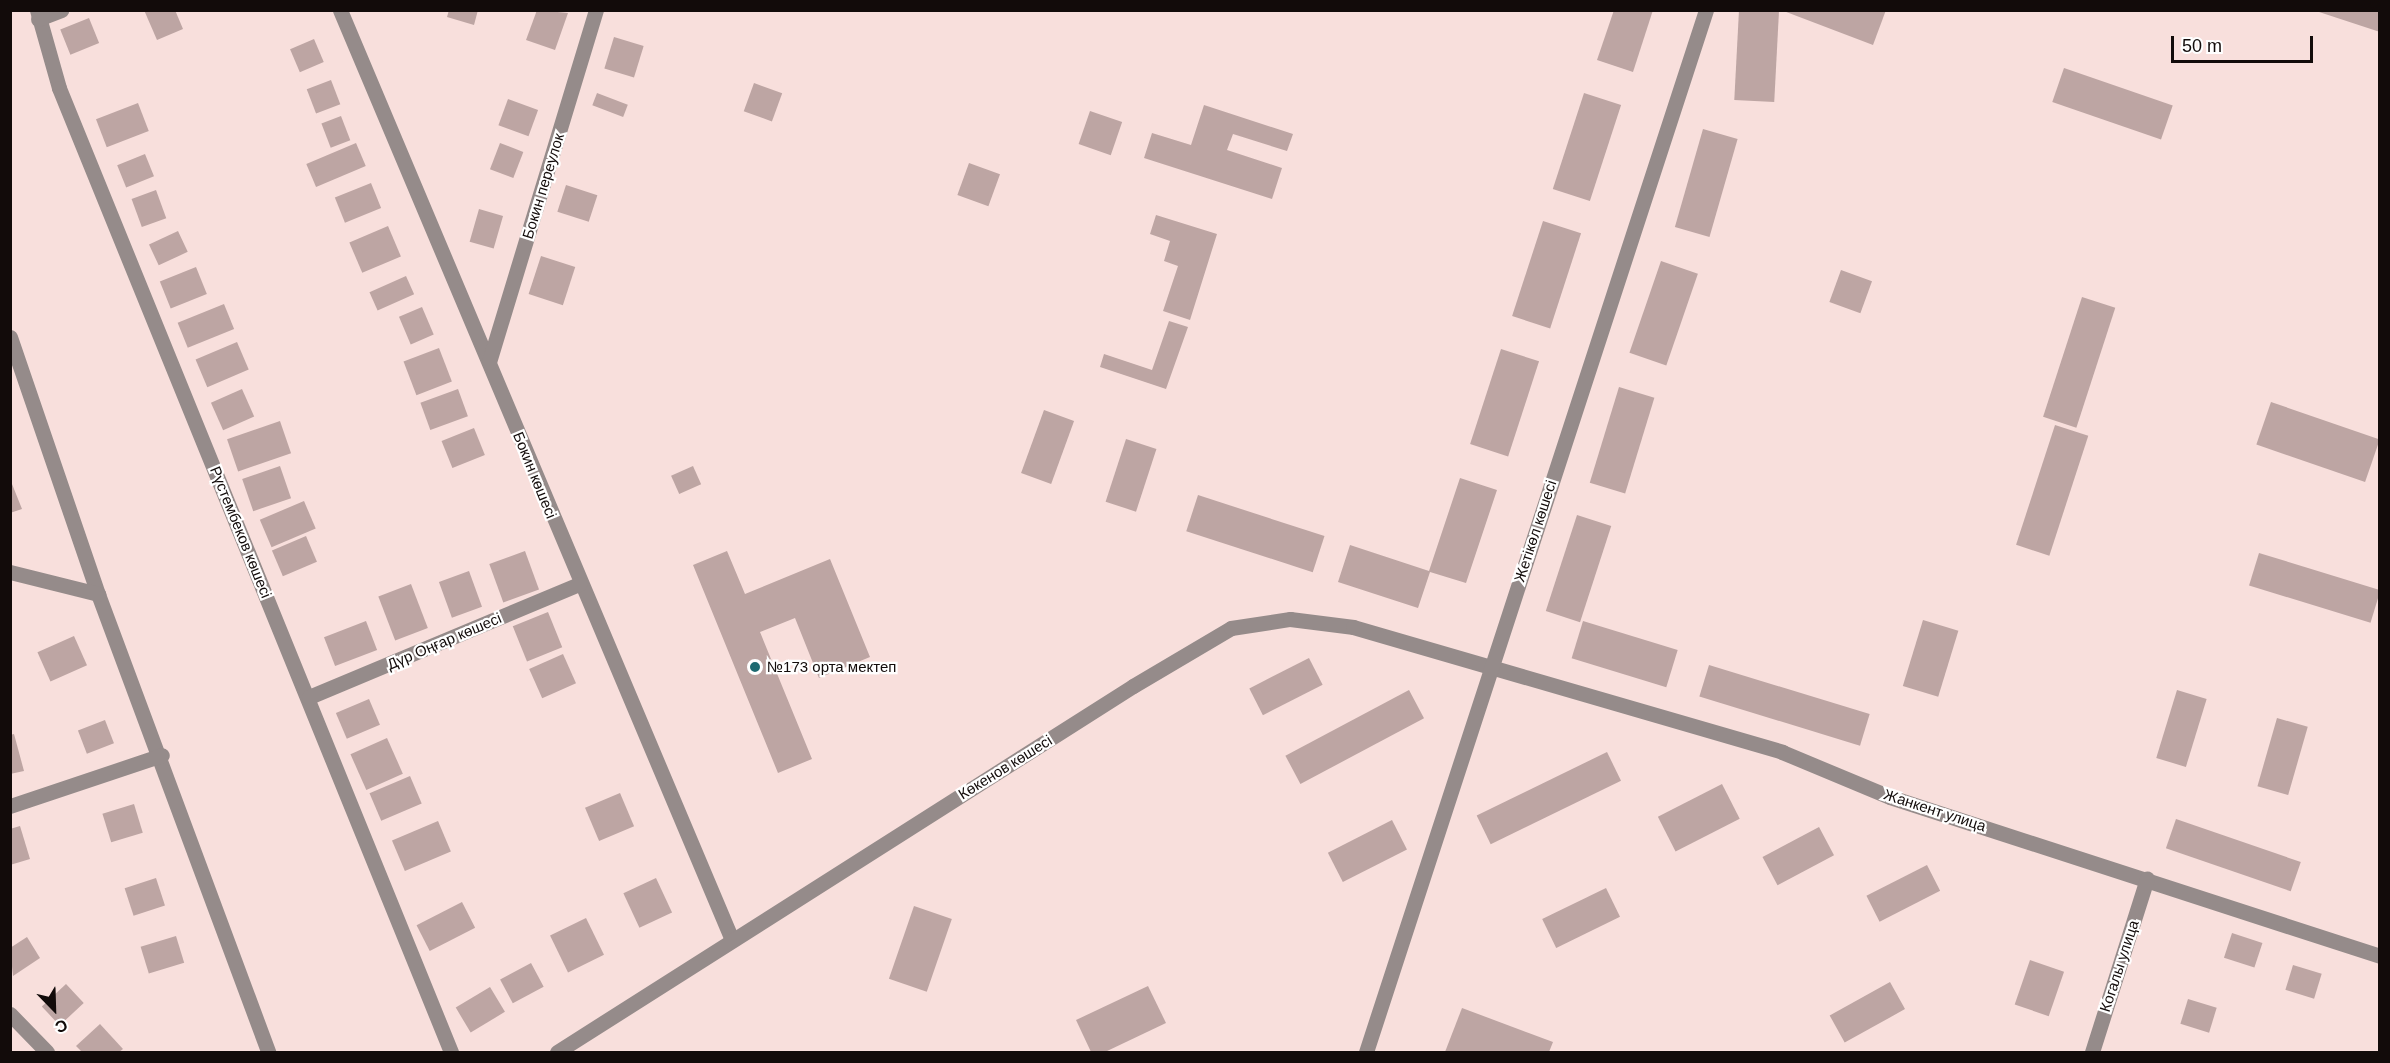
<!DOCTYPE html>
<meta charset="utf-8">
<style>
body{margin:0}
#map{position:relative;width:2390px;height:1063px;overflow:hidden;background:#f8dfdc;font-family:Helvetica,sans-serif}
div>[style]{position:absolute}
.building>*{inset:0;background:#bda5a3;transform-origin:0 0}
.minor>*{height:15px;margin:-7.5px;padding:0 7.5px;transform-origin:7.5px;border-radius:7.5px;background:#958b8a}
.dots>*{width:16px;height:16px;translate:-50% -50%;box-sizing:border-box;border:3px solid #fff;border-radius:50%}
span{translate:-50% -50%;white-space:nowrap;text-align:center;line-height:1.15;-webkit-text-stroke:4.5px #fff;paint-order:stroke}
.street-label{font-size:15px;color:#120b0a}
.poi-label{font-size:15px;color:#120b0a}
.left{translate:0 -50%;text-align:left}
.frame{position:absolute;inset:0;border:12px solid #120b0a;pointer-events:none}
.north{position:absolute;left:24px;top:979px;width:60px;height:60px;-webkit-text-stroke:4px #fff;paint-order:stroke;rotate:157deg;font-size:16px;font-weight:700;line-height:24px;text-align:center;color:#120b0a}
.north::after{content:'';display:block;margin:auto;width:21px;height:27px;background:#120b0a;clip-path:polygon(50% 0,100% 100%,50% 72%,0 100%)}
.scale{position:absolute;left:2171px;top:36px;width:142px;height:27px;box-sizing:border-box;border:3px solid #120b0a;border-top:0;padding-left:8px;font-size:18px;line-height:21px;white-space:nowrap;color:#120b0a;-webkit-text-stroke:4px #fff;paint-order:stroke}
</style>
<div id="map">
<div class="building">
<i style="clip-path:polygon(144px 10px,175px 10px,183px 29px,157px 40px)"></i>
<i style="clip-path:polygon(449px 10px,478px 10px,474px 25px,447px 17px)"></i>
<i style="clip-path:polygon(537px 10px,568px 13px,555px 50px,526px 40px)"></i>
<i style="clip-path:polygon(1614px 10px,1653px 10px,1633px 72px,1597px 60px)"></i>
<i style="left:1739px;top:10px;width:40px;height:90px;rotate:3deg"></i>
<i style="clip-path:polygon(1781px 10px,1886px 10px,1873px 45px)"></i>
<i style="clip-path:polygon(2316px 10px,2380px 10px,2380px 32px,2316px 11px)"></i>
<i style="left:89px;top:18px;width:27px;height:31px;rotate:68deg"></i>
<i style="left:614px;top:37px;width:31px;height:33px;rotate:17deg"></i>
<i style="left:314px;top:39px;width:25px;height:26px;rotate:67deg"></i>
<i style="left:2064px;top:68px;width:115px;height:36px;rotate:19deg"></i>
<i style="left:331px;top:80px;width:26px;height:26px;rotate:69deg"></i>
<i style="left:754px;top:83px;width:30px;height:30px;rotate:20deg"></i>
<i style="left:597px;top:93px;width:33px;height:13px;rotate:21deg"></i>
<i style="left:1584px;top:93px;width:39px;height:101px;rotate:18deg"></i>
<i style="left:508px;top:99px;width:32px;height:28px;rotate:20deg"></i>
<i style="left:138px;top:103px;width:30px;height:45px;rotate:69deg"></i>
<i style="clip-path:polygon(1204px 105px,1293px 134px,1287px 151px,1233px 134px,1227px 150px,1282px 168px,1272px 199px,1144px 158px,1152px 133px,1191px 145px)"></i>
<i style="left:1090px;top:111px;width:34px;height:35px;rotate:19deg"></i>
<i style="left:341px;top:116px;width:26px;height:21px;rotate:69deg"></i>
<i style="left:1703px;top:129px;width:36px;height:102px;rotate:16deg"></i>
<i style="left:356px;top:143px;width:25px;height:54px;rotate:67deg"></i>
<i style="left:500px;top:143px;width:25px;height:28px;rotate:21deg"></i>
<i style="left:145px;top:154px;width:24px;height:30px;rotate:68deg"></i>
<i style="left:969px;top:163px;width:33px;height:34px;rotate:20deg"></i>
<i style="left:371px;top:183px;width:27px;height:39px;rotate:68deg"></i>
<i style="left:566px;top:185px;width:33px;height:28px;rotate:18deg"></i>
<i style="left:156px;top:190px;width:30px;height:26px;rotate:70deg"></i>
<i style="left:479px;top:209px;width:25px;height:34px;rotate:16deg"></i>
<i style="clip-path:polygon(1156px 215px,1217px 234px,1190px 320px,1163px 311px,1178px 266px,1164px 261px,1170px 241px,1150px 234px)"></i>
<i style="left:1543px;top:221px;width:40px;height:100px;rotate:18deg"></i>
<i style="left:388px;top:226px;width:33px;height:42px;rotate:67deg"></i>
<i style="left:178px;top:231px;width:23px;height:32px;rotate:65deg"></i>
<i style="left:541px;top:256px;width:36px;height:40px;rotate:18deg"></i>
<i style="left:1661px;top:261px;width:39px;height:97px;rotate:19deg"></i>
<i style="left:196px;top:267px;width:29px;height:39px;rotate:68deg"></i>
<i style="left:1841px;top:270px;width:33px;height:34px;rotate:20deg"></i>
<i style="left:406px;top:276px;width:20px;height:40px;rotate:66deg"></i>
<i style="left:2082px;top:297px;width:35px;height:126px;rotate:18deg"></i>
<i style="left:224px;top:304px;width:27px;height:50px;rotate:68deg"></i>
<i style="left:422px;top:307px;width:30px;height:25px;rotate:67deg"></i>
<i style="clip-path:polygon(1169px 321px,1188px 327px,1166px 389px,1100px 367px,1104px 354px,1152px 370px)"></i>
<i style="left:237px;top:342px;width:30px;height:45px;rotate:67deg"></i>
<i style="left:439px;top:348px;width:36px;height:38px;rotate:69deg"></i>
<i style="left:1501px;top:349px;width:40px;height:100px;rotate:18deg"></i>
<i style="left:1619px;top:387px;width:37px;height:100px;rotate:17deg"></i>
<i style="left:242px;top:389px;width:30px;height:34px;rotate:66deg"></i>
<i style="left:458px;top:389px;width:29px;height:40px;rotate:70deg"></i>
<i style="left:2271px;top:402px;width:115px;height:45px;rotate:19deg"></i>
<i style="left:1044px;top:410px;width:32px;height:67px;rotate:20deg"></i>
<i style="left:280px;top:421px;width:34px;height:56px;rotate:71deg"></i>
<i style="left:2055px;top:425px;width:35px;height:126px;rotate:18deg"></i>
<i style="left:474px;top:428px;width:29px;height:35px;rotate:68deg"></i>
<i style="left:1126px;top:439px;width:32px;height:66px;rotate:18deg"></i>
<i style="left:280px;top:466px;width:34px;height:40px;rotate:71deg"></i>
<i style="left:693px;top:466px;width:20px;height:24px;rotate:66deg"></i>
<i style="clip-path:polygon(1460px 478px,1497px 490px,1466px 583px,1430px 572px,1418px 608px,1338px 582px,1350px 545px,1429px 571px)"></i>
<i style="clip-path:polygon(10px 479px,22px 509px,10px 513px)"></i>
<i style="left:1198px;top:495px;width:133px;height:38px;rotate:18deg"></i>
<i style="left:304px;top:501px;width:30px;height:48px;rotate:67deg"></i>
<i style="left:1577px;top:515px;width:36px;height:101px;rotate:18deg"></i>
<i style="left:306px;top:536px;width:28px;height:37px;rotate:67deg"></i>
<i style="left:525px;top:551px;width:41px;height:38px;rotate:70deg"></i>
<i style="clip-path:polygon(727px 551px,745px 594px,830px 559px,870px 657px,819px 678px,795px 618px,760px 632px,812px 759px,778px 773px,693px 565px)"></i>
<i style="left:2259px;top:553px;width:127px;height:34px;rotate:17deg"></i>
<i style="left:469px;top:571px;width:38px;height:32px;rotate:70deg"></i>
<i style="left:411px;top:584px;width:47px;height:35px;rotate:69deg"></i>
<i style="left:548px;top:612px;width:38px;height:38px;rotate:68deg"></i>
<i style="left:1923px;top:620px;width:37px;height:69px;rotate:17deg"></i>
<i style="left:366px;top:621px;width:31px;height:45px;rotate:69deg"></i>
<i style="left:1583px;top:621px;width:99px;height:39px;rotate:17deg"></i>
<i style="left:74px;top:636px;width:32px;height:40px;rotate:66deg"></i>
<i style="left:563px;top:654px;width:32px;height:37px;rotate:66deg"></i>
<i style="left:1309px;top:658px;width:30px;height:67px;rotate:63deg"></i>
<i style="left:1709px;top:665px;width:168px;height:33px;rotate:17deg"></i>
<i style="left:1409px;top:690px;width:32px;height:140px;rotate:62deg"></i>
<i style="left:2177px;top:690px;width:31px;height:71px;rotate:17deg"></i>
<i style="left:369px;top:699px;width:28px;height:36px;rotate:67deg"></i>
<i style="left:2277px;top:718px;width:32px;height:71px;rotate:16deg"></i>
<i style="left:105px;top:720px;width:25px;height:29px;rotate:69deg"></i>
<i style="clip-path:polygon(14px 734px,24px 771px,10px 774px,10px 735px)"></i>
<i style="left:387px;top:738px;width:39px;height:40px;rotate:66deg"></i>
<i style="left:1607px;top:752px;width:32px;height:145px;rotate:64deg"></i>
<i style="left:410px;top:776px;width:30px;height:44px;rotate:67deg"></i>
<i style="left:1722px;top:784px;width:39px;height:72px;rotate:63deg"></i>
<i style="left:620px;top:793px;width:36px;height:38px;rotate:67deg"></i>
<i style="left:134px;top:804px;width:30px;height:33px;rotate:73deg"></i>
<i style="left:2176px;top:819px;width:132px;height:31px;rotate:19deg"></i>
<i style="left:1392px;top:820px;width:33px;height:72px;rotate:63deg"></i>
<i style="left:438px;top:821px;width:33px;height:50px;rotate:67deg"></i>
<i style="clip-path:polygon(20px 826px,30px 859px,10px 865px,10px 829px)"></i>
<i style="left:1819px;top:827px;width:32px;height:64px;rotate:62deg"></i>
<i style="left:1927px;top:865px;width:29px;height:68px;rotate:63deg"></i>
<i style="left:156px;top:878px;width:29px;height:33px;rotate:72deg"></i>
<i style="left:656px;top:878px;width:38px;height:36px;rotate:65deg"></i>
<i style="left:1606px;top:888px;width:32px;height:71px;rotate:64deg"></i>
<i style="left:462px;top:902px;width:29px;height:51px;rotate:63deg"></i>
<i style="left:914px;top:906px;width:40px;height:77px;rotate:19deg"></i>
<i style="left:586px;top:918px;width:41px;height:40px;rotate:64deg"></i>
<i style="left:2232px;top:933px;width:32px;height:26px;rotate:18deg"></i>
<i style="left:176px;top:936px;width:28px;height:37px;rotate:73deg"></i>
<i style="clip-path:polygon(27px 937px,40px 958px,13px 976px,10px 948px)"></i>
<i style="left:2030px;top:960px;width:36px;height:47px;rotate:19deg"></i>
<i style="left:531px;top:963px;width:27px;height:35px;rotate:62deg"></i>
<i style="left:2293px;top:965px;width:30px;height:26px;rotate:17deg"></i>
<i style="left:1890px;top:982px;width:31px;height:69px;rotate:61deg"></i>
<i style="left:66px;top:984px;width:26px;height:33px;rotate:47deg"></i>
<i style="clip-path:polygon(1148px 986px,1166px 1023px,1105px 1052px,1091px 1052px,1076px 1020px)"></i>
<i style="left:490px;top:987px;width:29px;height:40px;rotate:59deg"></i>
<i style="left:2188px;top:999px;width:30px;height:26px;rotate:17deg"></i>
<i style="clip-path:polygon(1462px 1008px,1553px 1042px,1549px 1052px,1445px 1052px)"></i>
<i style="clip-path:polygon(100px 1024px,123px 1049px,119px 1052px,82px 1052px,76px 1046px)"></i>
</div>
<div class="minor">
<i style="left:37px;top:10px;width:81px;rotate:74.2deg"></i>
<i style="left:59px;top:88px;width:1041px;rotate:67.87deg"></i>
<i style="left:340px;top:10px;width:1009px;rotate:67.14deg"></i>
<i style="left:38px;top:19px;width:25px;rotate:-21deg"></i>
<i style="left:10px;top:337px;width:272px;rotate:71.1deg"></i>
<i style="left:98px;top:594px;width:489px;rotate:69.6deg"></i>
<i style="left:489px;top:362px;width:368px;rotate:-73.1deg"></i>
<i style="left:10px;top:572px;width:91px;rotate:14deg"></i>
<i style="left:309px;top:697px;width:293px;rotate:-22.7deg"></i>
<i style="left:10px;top:806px;width:160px;rotate:-18.5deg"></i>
<i style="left:10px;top:1014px;width:53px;rotate:45.8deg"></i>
<i style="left:557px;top:1052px;width:682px;rotate:-32.43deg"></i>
<i style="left:1133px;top:686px;width:114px;rotate:-30.6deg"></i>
<i style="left:1231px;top:628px;width:60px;rotate:-8.7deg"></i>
<i style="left:1290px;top:619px;width:64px;rotate:7.2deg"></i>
<i style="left:1353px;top:627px;width:447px;rotate:16.2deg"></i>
<i style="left:1782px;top:752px;width:117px;rotate:22.6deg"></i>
<i style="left:1890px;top:797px;width:515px;rotate:17.98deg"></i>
<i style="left:1366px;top:1052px;width:1096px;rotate:-71.93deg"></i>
<i style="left:2092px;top:1052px;width:182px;rotate:-72.4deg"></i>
</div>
<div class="dots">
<i style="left:755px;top:667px;background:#1d6970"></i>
</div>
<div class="street-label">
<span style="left:543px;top:186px;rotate:-73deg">Бокин переулок</span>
<span style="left:535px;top:475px;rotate:68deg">Бокин көшесі</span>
<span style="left:1535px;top:531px;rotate:-72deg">Жетікөл көшесі</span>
<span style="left:241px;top:532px;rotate:68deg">Рүстембеков көшесі</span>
<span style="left:444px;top:641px;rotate:-23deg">Дүр Оңғар көшесі</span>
<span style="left:1005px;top:767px;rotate:-32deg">Көкенов көшесі</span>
<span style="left:1935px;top:810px;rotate:18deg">Жанкент улица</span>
<span style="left:2119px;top:966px;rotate:-72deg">Когалы улица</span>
</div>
<div class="poi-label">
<span class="left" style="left:767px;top:667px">№173 орта мектеп</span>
</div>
<div class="frame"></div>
<div class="north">С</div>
<div class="scale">50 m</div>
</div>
